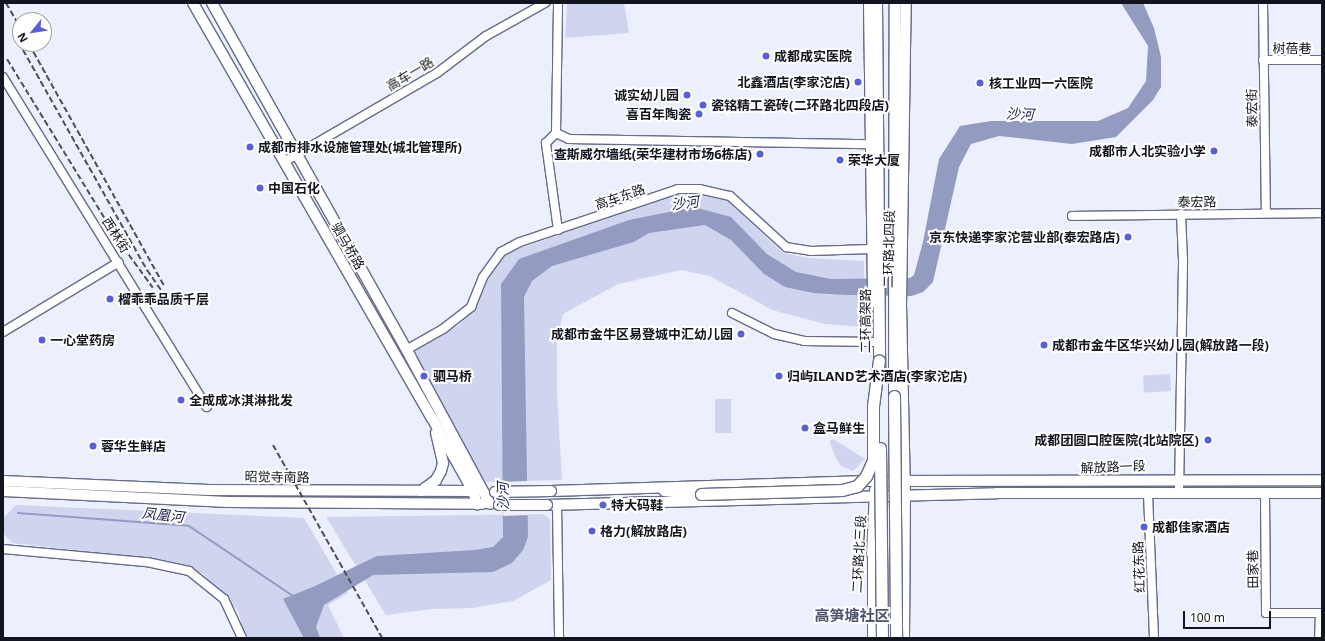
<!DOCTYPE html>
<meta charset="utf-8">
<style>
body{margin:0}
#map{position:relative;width:1325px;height:641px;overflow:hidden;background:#eceffc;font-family:"Noto Sans","Noto Sans SC",sans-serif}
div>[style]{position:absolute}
.green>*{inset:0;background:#d0d5ef;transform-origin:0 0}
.water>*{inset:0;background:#949bc1}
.pier>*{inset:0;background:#eceffc;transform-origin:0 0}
.stream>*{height:2px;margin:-1px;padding:0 1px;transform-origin:1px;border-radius:1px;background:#949bc1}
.roads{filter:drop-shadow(1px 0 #666b88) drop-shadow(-1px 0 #666b88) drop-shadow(0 1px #666b88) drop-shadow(0 -1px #666b88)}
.minor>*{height:8px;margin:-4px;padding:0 4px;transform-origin:4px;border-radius:4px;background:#fff}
.major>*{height:10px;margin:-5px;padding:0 5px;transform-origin:5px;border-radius:5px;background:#fff}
.highway>*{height:11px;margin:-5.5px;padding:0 5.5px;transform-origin:5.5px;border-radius:5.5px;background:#fff}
.rail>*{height:2px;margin-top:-1px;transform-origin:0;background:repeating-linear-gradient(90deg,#4c4f5b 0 6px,transparent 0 9px)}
.bridges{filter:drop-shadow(1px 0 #666b88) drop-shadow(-1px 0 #666b88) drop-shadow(0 1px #666b88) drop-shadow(0 -1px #666b88)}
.major-bridge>*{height:10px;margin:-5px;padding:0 5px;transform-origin:5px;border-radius:5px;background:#fff}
.highway-bridge>*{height:11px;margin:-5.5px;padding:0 5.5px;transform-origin:5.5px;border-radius:5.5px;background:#fff}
.dots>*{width:11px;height:11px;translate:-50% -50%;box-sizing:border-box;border:2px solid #fff;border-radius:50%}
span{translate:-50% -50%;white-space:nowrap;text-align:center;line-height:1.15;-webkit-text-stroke:4px #fff;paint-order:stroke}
.street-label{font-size:13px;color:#121420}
.poi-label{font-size:13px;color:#121420;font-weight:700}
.left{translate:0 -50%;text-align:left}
.right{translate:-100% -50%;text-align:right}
.water-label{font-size:14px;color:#202353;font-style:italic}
.quarter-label{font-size:15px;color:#4e536e;font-weight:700}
.frame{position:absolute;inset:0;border:4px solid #121420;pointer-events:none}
.north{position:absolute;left:12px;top:12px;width:40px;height:40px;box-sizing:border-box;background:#fff;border:1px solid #a0a1a6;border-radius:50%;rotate:240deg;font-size:11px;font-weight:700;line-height:16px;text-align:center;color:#121420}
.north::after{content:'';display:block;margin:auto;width:14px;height:18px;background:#595fd6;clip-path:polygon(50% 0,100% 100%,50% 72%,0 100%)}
.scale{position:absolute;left:1183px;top:611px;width:88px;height:18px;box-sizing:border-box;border:2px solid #121420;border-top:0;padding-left:5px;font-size:12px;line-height:14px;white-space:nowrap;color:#121420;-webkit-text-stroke:3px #fff;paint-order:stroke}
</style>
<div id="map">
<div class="green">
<i style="clip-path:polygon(567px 3px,624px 3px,629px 33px,565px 38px)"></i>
<i style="clip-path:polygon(689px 192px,726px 200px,783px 253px,808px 258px,864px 261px,864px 327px,825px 324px,772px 310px,710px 276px,681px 270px,618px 284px,563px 314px,557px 341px,557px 394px,562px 480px,485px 482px,411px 351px,458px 326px,472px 312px,496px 263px,510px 252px,675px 194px)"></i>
<i style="left:1170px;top:374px;width:17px;height:27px;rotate:87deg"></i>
<i style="left:715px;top:399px;width:16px;height:34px"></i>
<i style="clip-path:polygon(833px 439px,865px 459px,853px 471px,841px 466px,837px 460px,831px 446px,830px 441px)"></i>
<i style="clip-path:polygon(16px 505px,304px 518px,348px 593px,328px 605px,344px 638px,245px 638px,238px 611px,203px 574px,167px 561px,12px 543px,4px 534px,3px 518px)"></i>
<i style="clip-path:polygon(543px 514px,550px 519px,551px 580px,513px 601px,472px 608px,432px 609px,386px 615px,326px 517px)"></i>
</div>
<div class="water">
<i style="clip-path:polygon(1121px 3px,1143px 3px,1154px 28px,1161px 57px,1161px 87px,1153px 100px,1116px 137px,1072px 144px,999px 136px,971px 144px,959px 167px,933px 282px,923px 292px,912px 296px,847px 295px,813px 293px,785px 287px,764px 274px,731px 240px,705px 225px,649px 233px,634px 242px,552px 266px,532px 281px,524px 297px,528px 537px,523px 550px,512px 563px,493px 572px,373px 575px,324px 605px,316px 627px,320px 638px,304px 638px,283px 599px,315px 586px,377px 556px,475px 550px,493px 547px,503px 537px,501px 284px,519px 259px,629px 220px,694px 207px,731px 217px,767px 254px,796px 272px,831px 279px,910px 278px,914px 275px,923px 242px,939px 159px,960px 126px,991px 121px,1098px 121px,1128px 108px,1146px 81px,1148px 46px)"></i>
</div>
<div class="pier">
<i style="left:528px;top:481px;width:34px;height:26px;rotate:88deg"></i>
</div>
<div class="stream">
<i style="left:18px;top:513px;width:171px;rotate:4.3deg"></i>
<i style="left:189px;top:526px;width:125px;rotate:33.9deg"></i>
</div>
<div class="roads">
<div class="minor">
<i style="left:1263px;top:3px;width:210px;rotate:89.2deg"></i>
<i style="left:1263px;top:60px;width:59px"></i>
<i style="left:3px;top:77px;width:388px;rotate:58.3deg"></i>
<i style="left:556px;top:133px;width:14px;rotate:25deg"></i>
<i style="left:569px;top:139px;width:301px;rotate:1deg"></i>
<i style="left:284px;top:162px;width:177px;rotate:-30.2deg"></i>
<i style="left:437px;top:73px;width:61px;rotate:-37.1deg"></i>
<i style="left:486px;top:36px;width:68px;rotate:-29.2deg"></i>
<i style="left:1072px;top:216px;width:250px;rotate:-0.7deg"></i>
<i style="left:558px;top:230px;width:88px;rotate:-97.9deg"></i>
<i style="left:546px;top:143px;width:14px;rotate:-45deg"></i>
<i style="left:556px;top:133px;width:130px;rotate:-89.1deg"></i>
<i style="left:732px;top:313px;width:47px;rotate:26.6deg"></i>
<i style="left:774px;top:334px;width:31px;rotate:13deg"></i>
<i style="left:804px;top:341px;width:70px;rotate:0.8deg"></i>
<i style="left:3px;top:332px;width:135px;rotate:-31.1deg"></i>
<i style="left:406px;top:350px;width:43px;rotate:-29.6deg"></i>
<i style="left:443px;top:329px;width:36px;rotate:-38deg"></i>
<i style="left:471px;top:307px;width:32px;rotate:-68deg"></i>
<i style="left:483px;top:277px;width:31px;rotate:-54deg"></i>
<i style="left:501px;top:252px;width:21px;rotate:-28deg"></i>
<i style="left:520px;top:242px;width:167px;rotate:-18.5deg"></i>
<i style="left:678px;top:189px;width:21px"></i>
<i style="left:699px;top:189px;width:32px;rotate:13deg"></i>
<i style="left:730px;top:196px;width:76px;rotate:42.3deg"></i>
<i style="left:786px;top:247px;width:25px;rotate:9deg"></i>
<i style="left:811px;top:251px;width:60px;rotate:-1.9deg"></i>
<i style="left:1179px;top:493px;width:233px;rotate:-89deg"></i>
<i style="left:1183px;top:260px;width:46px;rotate:-92.5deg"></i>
<i style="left:1265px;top:493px;width:120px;rotate:89.5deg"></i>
<i style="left:1266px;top:613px;width:54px"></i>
<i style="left:1320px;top:613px;width:25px;rotate:92deg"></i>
<i style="left:1148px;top:494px;width:144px;rotate:87.6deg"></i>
<i style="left:557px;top:505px;width:133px;rotate:89.1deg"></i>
<i style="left:3px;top:549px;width:145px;rotate:5.2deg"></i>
<i style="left:147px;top:562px;width:43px;rotate:12.1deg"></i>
<i style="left:189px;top:571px;width:45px;rotate:38.7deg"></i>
<i style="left:224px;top:599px;width:43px;rotate:65.2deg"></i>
</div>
<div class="major">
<i style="left:193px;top:3px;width:479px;rotate:60.1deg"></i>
<i style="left:432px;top:418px;width:84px;rotate:60.7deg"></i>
<i style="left:473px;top:491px;width:14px;rotate:73deg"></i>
<i style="left:212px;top:3px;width:405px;rotate:60.7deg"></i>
<i style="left:410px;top:356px;width:168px;rotate:61.6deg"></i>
<i style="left:869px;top:3px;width:299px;rotate:89.2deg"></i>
<i style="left:3px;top:481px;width:206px;rotate:2.5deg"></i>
<i style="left:209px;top:490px;width:268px;rotate:0.2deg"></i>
<i style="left:3px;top:491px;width:225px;rotate:2.8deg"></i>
<i style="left:228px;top:502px;width:255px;rotate:0.4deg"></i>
<i style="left:421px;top:491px;width:19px;rotate:-36deg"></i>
<i style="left:436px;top:480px;width:10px;rotate:-61deg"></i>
<i style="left:441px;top:471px;width:8px;rotate:-76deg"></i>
<i style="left:443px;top:463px;width:31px;rotate:-103deg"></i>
<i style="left:551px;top:491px;width:324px;rotate:-1.8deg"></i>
<i style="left:875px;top:481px;width:447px;rotate:-0.1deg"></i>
<i style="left:547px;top:505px;width:450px;rotate:-1.5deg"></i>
<i style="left:997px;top:493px;width:325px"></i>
<i style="left:872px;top:554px;width:64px;rotate:-87.3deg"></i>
<i style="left:904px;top:638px;width:143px;rotate:-89.6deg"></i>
<i style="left:905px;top:495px;width:190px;rotate:-91.2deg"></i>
<i style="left:901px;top:305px;width:302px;rotate:-89.1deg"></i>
</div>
<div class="highway">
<i style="left:876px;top:3px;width:365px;rotate:89.5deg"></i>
<i style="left:894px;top:396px;width:393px;rotate:-89.9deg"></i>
<i style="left:664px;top:490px;width:37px;rotate:6deg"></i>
<i style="left:873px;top:546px;width:92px;rotate:90deg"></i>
</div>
</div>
<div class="rail">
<i style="left:6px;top:3px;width:28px;rotate:60deg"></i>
<i style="left:29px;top:44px;width:278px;rotate:60.8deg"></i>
<i style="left:23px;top:50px;width:253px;rotate:60.6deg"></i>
<i style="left:147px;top:270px;width:38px;rotate:55deg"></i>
<i style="left:7px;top:59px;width:212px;rotate:58.5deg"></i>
<i style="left:118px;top:240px;width:59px;rotate:53.9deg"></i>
<i style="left:273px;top:445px;width:222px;rotate:60.5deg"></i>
</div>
<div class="bridges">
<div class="major-bridge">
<i style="left:495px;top:492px;width:56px;rotate:-1deg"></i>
<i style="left:499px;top:505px;width:48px"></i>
</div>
<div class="highway-bridge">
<i style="left:894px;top:396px;width:242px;rotate:89.5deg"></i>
<i style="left:880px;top:448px;width:190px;rotate:89.4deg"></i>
<i style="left:701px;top:494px;width:141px;rotate:-1.6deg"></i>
<i style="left:842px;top:490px;width:16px;rotate:-15deg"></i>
<i style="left:857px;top:486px;width:13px;rotate:-48deg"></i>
<i style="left:866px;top:476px;width:17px;rotate:-66deg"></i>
<i style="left:873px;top:460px;width:54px;rotate:-90deg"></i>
<i style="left:873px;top:406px;width:46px;rotate:-82.6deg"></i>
</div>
</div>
<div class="dots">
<i style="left:766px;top:56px;background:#595fd6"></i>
<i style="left:858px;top:82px;background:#595fd6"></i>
<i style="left:980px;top:83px;background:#595fd6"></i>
<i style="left:687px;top:95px;background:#595fd6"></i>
<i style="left:703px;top:105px;background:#595fd6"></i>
<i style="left:699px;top:114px;background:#595fd6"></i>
<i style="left:250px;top:147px;background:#595fd6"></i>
<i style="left:1214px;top:151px;background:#595fd6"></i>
<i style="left:760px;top:154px;background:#595fd6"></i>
<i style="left:840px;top:160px;background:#595fd6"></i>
<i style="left:260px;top:188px;background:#595fd6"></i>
<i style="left:1128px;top:237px;background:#595fd6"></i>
<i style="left:110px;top:299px;background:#595fd6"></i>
<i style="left:741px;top:334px;background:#595fd6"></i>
<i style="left:42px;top:340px;background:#595fd6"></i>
<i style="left:1044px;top:345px;background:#595fd6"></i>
<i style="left:424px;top:376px;background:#595fd6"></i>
<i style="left:779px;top:376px;background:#595fd6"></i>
<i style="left:181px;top:400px;background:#595fd6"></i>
<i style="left:805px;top:428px;background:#595fd6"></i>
<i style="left:1208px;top:440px;background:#595fd6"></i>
<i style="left:93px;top:446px;background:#595fd6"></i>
<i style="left:603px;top:505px;background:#595fd6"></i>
<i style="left:1144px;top:527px;background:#595fd6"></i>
<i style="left:592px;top:531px;background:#595fd6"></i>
</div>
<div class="street-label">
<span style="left:1292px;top:48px">树蓓巷</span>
<span style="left:410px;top:74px;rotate:-31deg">高车一路</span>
<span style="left:1252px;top:108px;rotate:-91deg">泰宏街</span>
<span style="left:620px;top:197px;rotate:-19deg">高车东路</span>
<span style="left:1197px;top:202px;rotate:-1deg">泰宏路</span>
<span style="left:116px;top:235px;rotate:57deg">西林街</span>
<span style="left:348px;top:246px;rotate:60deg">驷马桥路</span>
<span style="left:889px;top:249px;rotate:-89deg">二环路北四段</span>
<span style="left:865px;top:321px;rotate:-90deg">二环高架路</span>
<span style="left:1113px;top:467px;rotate:-2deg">解放路一段</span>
<span style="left:277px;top:477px;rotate:1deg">昭觉寺南路</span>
<span style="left:859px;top:554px;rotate:-87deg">二环路北三段</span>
<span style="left:1139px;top:567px;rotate:-92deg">红花东路</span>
<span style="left:1253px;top:569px;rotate:-91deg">田家巷</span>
</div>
<div class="poi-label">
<span class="left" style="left:774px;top:56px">成都成实医院</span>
<span class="right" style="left:850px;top:82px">北鑫酒店(李家沱店)</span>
<span class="left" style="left:989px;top:83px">核工业四一六医院</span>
<span class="right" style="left:679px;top:95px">诚实幼儿园</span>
<span class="left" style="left:711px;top:105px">瓷铭精工瓷砖(二环路北四段店)</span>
<span class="right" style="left:691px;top:114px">喜百年陶瓷</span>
<span class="left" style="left:258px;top:147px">成都市排水设施管理处(城北管理所)</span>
<span class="right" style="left:1206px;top:151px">成都市人北实验小学</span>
<span class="right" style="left:752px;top:154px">查斯威尔墙纸(荣华建材市场6栋店)</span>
<span class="left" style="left:848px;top:160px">荣华大厦</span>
<span class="left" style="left:268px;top:188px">中国石化</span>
<span class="right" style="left:1120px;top:237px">京东快递李家沱营业部(泰宏路店)</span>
<span class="left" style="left:118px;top:299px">榴乖乖品质千层</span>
<span class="right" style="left:733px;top:334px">成都市金牛区易登城中汇幼儿园</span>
<span class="left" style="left:50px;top:340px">一心堂药房</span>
<span class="left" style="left:1052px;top:345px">成都市金牛区华兴幼儿园(解放路一段)</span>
<span class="left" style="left:433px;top:376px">驷马桥</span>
<span class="left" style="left:787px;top:376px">归屿ILAND艺术酒店(李家沱店)</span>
<span class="left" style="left:189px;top:400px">全成成冰淇淋批发</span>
<span class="left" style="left:813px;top:428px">盒马鲜生</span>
<span class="right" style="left:1199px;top:440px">成都团圆口腔医院(北站院区)</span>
<span class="left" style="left:101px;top:446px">蓉华生鲜店</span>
<span class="left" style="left:611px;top:505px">特大码鞋</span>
<span class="left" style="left:1152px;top:527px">成都佳家酒店</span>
<span class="left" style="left:600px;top:531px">格力(解放路店)</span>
</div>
<div class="water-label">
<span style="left:1020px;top:114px;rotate:2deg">沙河</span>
<span style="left:685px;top:203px;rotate:-7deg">沙河</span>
<span style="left:503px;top:496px;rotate:-91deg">沙河</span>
<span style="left:163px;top:515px;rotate:6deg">凤凰河</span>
</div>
<div class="quarter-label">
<span style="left:852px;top:616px">高笋塘社区</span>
</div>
<div class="frame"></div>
<div class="north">N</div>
<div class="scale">100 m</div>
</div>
